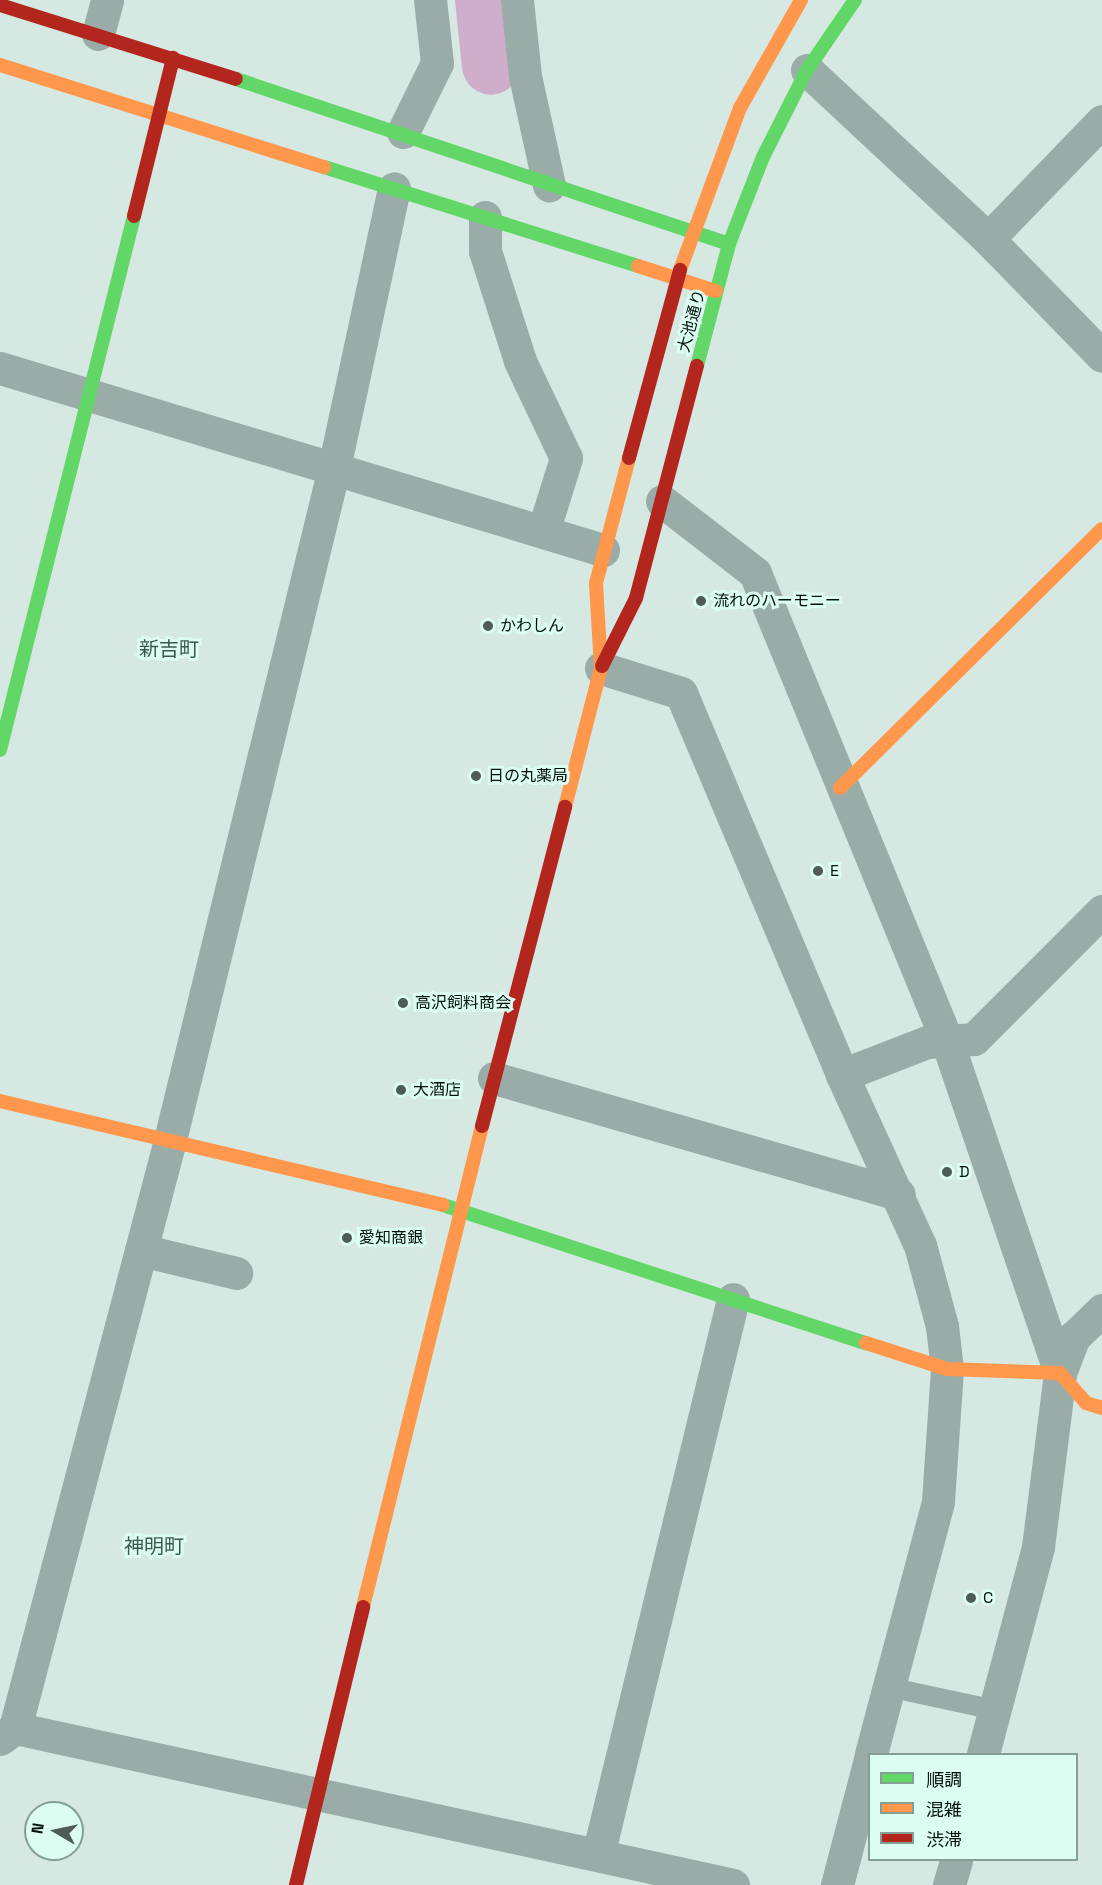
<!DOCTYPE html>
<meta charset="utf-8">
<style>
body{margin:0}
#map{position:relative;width:1102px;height:1885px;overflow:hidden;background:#d6e8e2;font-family:"Space Grotesk","Noto Sans JP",sans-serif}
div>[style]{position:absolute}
.river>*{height:58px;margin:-29px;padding:0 29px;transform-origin:29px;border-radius:29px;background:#cfaecc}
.lane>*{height:20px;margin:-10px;padding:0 10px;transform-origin:10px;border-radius:10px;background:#9aaca7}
.street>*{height:33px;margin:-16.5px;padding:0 16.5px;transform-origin:16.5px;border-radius:16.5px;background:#9aaca7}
.fast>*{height:14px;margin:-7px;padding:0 7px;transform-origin:7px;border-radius:7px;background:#63d668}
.slow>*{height:14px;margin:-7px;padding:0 7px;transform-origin:7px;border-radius:7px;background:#ff974d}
.jam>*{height:14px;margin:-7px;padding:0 7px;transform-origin:7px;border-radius:7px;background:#b3261e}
.dots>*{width:16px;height:16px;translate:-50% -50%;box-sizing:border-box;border:3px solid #dbfdf2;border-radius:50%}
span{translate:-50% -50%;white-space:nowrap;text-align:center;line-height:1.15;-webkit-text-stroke:6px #dbfdf2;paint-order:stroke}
.street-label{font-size:16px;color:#05100d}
.poi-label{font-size:16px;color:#05100d}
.left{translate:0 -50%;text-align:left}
.quarter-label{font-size:20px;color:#3d5a51}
.legend{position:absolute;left:868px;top:1753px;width:210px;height:108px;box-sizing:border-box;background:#dbfdf2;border:2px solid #859e96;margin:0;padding:8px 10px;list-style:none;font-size:18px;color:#05100d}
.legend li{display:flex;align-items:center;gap:12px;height:30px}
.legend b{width:30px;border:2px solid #859e96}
.north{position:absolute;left:24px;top:1801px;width:60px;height:60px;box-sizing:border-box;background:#dbfdf2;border:2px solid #859e96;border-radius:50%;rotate:279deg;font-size:16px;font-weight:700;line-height:24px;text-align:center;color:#05100d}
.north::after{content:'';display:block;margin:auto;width:21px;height:27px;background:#4e5c58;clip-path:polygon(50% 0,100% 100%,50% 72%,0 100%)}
</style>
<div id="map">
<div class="river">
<i style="left:484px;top:0;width:66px;rotate:83.9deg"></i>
</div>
<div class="lane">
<i style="left:888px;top:1687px;width:109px;rotate:12.1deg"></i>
</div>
<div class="street">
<i style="left:517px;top:0;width:76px;rotate:84deg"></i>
<i style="left:525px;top:76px;width:112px;rotate:77.6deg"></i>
<i style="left:98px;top:34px;width:35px;rotate:-75deg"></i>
<i style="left:807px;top:70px;width:248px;rotate:43deg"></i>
<i style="left:988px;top:239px;width:163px;rotate:45.7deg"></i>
<i style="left:403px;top:132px;width:77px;rotate:-63.8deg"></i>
<i style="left:437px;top:63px;width:63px;rotate:-96.3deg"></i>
<i style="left:485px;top:217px;width:34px;rotate:90deg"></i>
<i style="left:485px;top:251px;width:115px;rotate:72.3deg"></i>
<i style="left:520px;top:361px;width:107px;rotate:64.6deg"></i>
<i style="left:566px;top:458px;width:77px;rotate:107.3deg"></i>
<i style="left:988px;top:239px;width:164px;rotate:-46deg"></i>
<i style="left:0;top:368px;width:630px;rotate:16.8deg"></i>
<i style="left:662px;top:501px;width:118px;rotate:37.7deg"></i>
<i style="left:755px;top:573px;width:506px;rotate:67.69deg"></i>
<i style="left:947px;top:1041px;width:351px;rotate:71.2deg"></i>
<i style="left:1060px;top:1373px;width:175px;rotate:97.2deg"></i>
<i style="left:1038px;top:1547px;width:214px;rotate:104.9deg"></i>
<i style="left:601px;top:668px;width:84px;rotate:17.4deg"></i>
<i style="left:681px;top:693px;width:415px;rotate:67.1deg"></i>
<i style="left:842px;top:1075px;width:187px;rotate:65.4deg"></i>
<i style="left:920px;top:1245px;width:84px;rotate:74.8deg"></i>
<i style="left:942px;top:1326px;width:43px;rotate:83.4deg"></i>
<i style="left:947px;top:1369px;width:133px;rotate:93.9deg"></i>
<i style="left:938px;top:1502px;width:261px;rotate:104.9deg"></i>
<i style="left:842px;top:1075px;width:91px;rotate:-21.2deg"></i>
<i style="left:927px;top:1042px;width:47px;rotate:-3.7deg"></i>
<i style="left:974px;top:1039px;width:181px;rotate:-45deg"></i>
<i style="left:494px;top:1078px;width:421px;rotate:16deg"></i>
<i style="left:141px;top:1250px;width:98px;rotate:13.6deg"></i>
<i style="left:1060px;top:1373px;width:39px;rotate:-69deg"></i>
<i style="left:1074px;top:1337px;width:39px;rotate:-44deg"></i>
<i style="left:15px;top:1728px;width:735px;rotate:12.33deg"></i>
<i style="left:0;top:1739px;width:19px;rotate:-36deg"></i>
<i style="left:15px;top:1728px;width:604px;rotate:-75.23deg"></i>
<i style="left:169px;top:1144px;width:696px;rotate:-76.28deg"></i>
<i style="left:334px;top:468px;width:286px;rotate:-77.9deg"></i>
<i style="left:598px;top:1855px;width:572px;rotate:-76.35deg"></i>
<i style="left:837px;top:1885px;width:130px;rotate:-75.3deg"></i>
<i style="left:949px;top:1885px;width:26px;rotate:-74deg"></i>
</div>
<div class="fast">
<i style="left:236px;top:79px;width:520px;rotate:18.5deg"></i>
<i style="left:324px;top:167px;width:329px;rotate:17.5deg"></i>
<i style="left:697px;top:366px;width:126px;rotate:-75.3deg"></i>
<i style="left:729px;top:244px;width:93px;rotate:-68.7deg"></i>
<i style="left:763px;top:157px;width:97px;rotate:-63.2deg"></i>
<i style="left:807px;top:70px;width:85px;rotate:-55.6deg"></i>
<i style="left:0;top:750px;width:551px;rotate:-75.91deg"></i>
<i style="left:443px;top:1205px;width:445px;rotate:18.1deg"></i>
</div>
<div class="slow">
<i style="left:0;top:65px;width:340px;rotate:17.5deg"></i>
<i style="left:638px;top:266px;width:82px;rotate:17.8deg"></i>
<i style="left:680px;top:270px;width:173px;rotate:-69.7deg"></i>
<i style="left:740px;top:108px;width:124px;rotate:-60.5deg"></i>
<i style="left:840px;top:788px;width:368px;rotate:-44.7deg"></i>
<i style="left:565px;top:807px;width:144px;rotate:-75.5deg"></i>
<i style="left:601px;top:668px;width:85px;rotate:-93.4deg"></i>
<i style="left:596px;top:583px;width:129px;rotate:-75.2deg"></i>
<i style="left:0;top:1101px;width:455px;rotate:13.2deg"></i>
<i style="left:866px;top:1343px;width:85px;rotate:17.8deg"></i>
<i style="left:947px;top:1369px;width:113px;rotate:2deg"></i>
<i style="left:1060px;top:1373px;width:40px;rotate:49deg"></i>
<i style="left:1086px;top:1403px;width:17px;rotate:17deg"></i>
<i style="left:363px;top:1607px;width:496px;rotate:-76.1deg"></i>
</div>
<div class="jam">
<i style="left:0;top:5px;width:247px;rotate:17.4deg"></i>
<i style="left:134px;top:216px;width:163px;rotate:-76.1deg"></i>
<i style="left:629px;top:458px;width:195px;rotate:-74.8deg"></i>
<i style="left:602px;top:666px;width:76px;rotate:-63.4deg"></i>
<i style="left:636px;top:598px;width:240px;rotate:-75.3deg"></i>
<i style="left:482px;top:1126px;width:330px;rotate:-75.4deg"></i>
<i style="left:296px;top:1885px;width:286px;rotate:-76.4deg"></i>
</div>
<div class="dots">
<i style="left:701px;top:601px;background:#4e5c58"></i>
<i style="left:488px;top:626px;background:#4e5c58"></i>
<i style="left:476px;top:776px;background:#4e5c58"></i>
<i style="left:818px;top:871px;background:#4e5c58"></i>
<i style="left:403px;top:1003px;background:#4e5c58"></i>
<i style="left:401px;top:1090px;background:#4e5c58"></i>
<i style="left:947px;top:1172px;background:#4e5c58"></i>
<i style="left:347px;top:1238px;background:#4e5c58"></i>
<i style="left:971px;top:1598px;background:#4e5c58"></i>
</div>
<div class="street-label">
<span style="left:692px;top:321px;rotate:-75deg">大池通り</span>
</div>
<div class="poi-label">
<span class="left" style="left:713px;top:601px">流れのハーモニー</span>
<span class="left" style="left:500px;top:626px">かわしん</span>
<span class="left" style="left:488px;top:776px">日の丸薬局</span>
<span class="left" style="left:830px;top:871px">E</span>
<span class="left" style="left:415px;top:1003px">高沢飼料商会</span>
<span class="left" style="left:413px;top:1090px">大酒店</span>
<span class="left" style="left:959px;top:1172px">D</span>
<span class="left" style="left:359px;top:1238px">愛知商銀</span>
<span class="left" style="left:983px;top:1598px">C</span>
</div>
<div class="quarter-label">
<span style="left:169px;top:649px">新吉町</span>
<span style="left:154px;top:1546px">神明町</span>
</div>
<ul class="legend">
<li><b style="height:8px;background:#63d668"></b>順調</li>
<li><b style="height:8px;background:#ff974d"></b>混雑</li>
<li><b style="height:8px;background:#b3261e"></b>渋滞</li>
</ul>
<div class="north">N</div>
</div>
